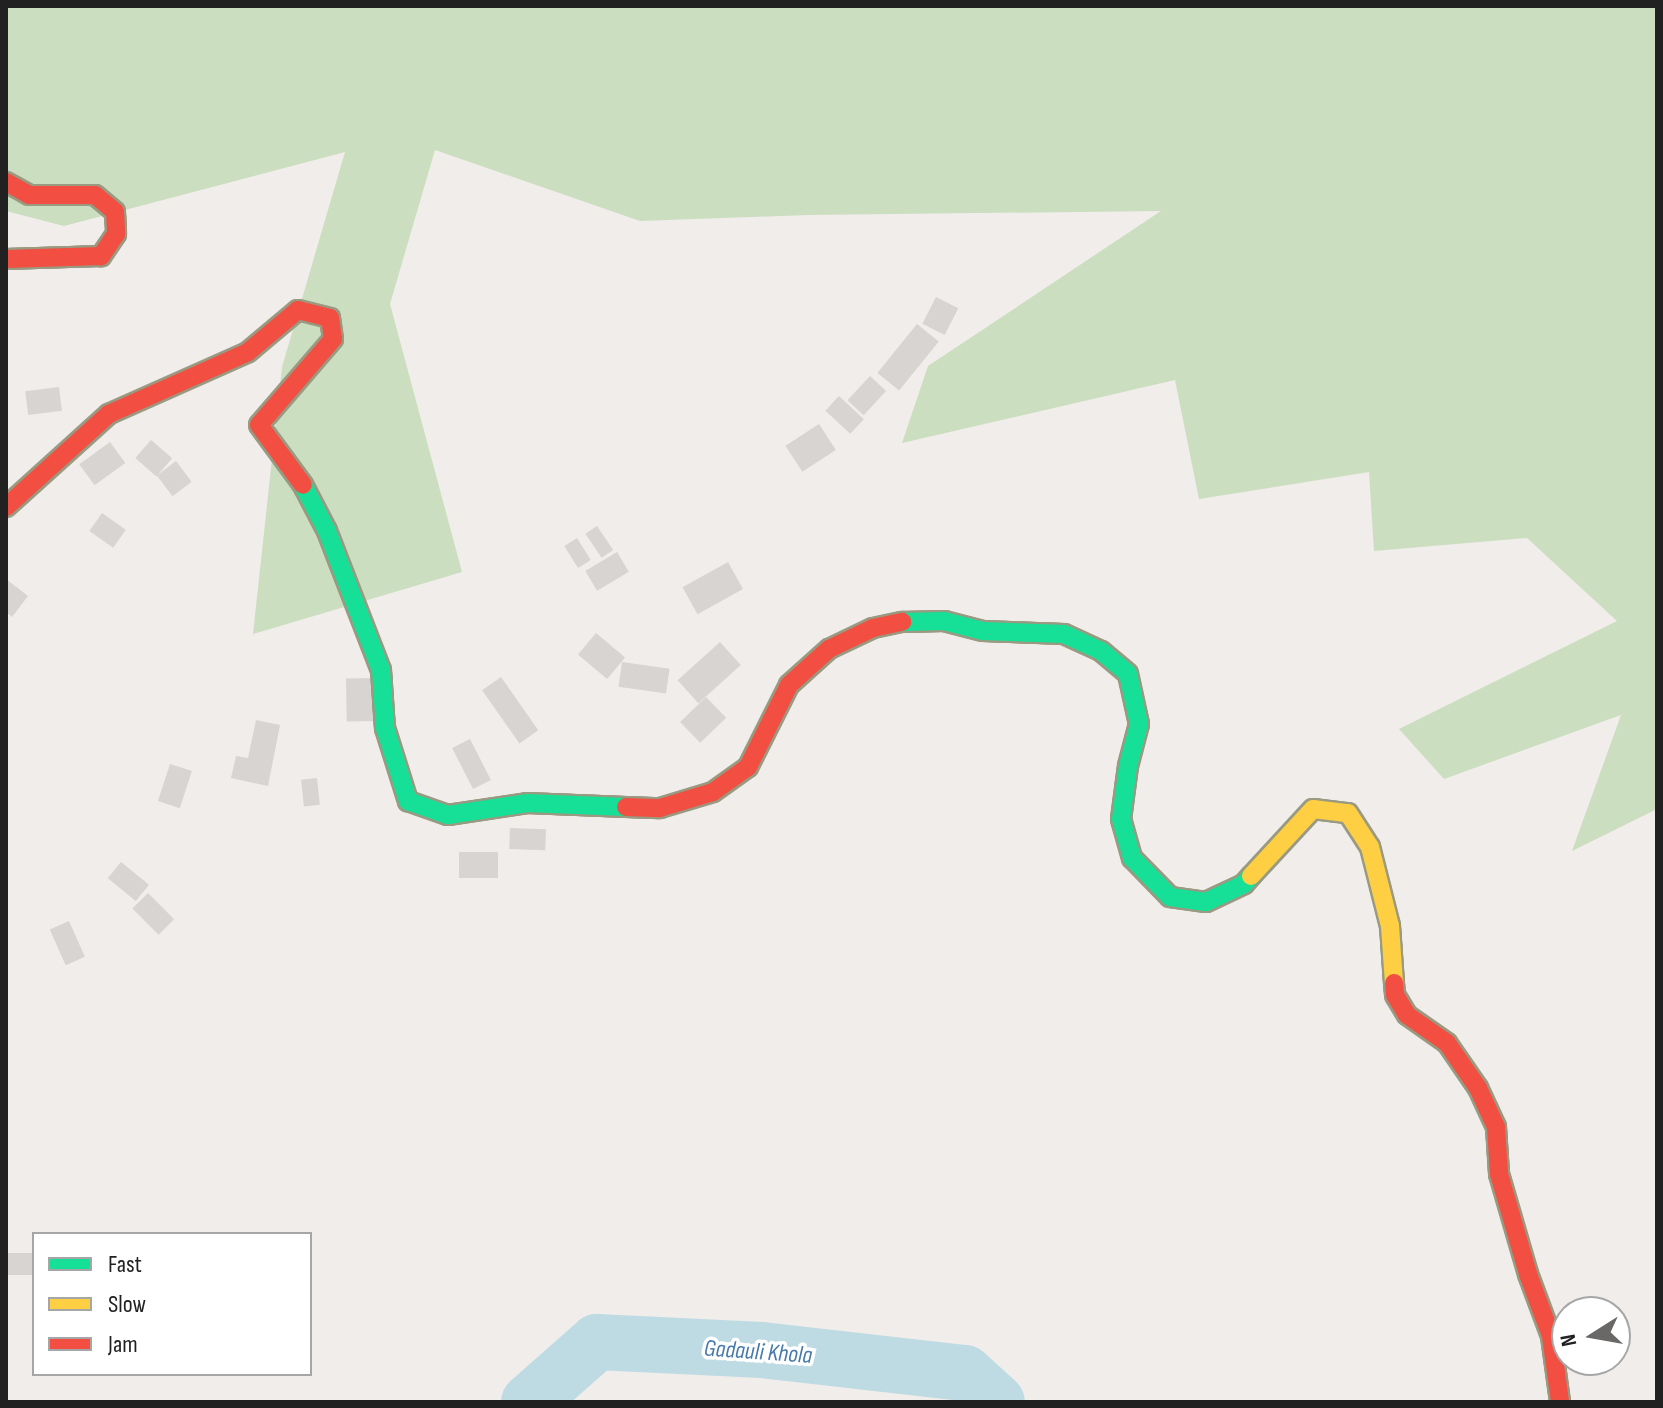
<!DOCTYPE html>
<style>
body{margin:0}
#map{position:relative;width:1663px;height:1408px;overflow:hidden;background:#f0edea;font-family:"Sofia Sans Condensed",sans-serif}
div>[style]{position:absolute}
.forest>*{inset:0;background:#cbdebf}
.river>*{height:56px;margin:-28px;padding:0 28px;transform-origin:28px;border-radius:28px;background:#bedbe3}
.building>*{inset:0;background:#d7d4d1;transform-origin:0 0}
.roads{filter:drop-shadow(2px 0 #999a81) drop-shadow(-2px 0 #999a81) drop-shadow(0 2px #999a81) drop-shadow(0 -2px #999a81)}
.fast>*{height:18px;margin:-9px;padding:0 9px;transform-origin:9px;border-radius:9px;background:#16e098}
.slow>*{height:18px;margin:-9px;padding:0 9px;transform-origin:9px;border-radius:9px;background:#ffcf43}
.jam>*{height:18px;margin:-9px;padding:0 9px;transform-origin:9px;border-radius:9px;background:#f24e42}
span{translate:-50% -50%;white-space:nowrap;text-align:center;line-height:1.15;-webkit-text-stroke:7px #fff;paint-order:stroke}
.water-label{font-size:24px;color:#477aac;font-style:italic}
.frame{position:absolute;inset:0;border:8px solid #212121;pointer-events:none}
.legend{position:absolute;left:32px;top:1232px;width:280px;height:144px;box-sizing:border-box;background:#fff;border:2px solid #a6a6a6;margin:0;padding:10px 14px;list-style:none;font-size:24px;color:#212121}
.legend li{display:flex;align-items:center;gap:16px;height:40px}
.legend b{width:40px;border:2px solid #a6a6a6}
.north{position:absolute;left:1551px;top:1296px;width:80px;height:80px;box-sizing:border-box;background:#fff;border:2px solid #a6a6a6;border-radius:50%;rotate:259deg;font-size:22px;font-weight:700;line-height:32px;text-align:center;color:#212121}
.north::after{content:'';display:block;margin:auto;width:28px;height:36px;background:#696867;clip-path:polygon(50% 0,100% 100%,50% 72%,0 100%)}
</style>
<div id="map">
<div class="forest">
<i style="clip-path:polygon(6px 6px,1657px 6px,1657px 809px,1572px 851px,1621px 715px,1444px 779px,1399px 729px,1617px 621px,1527px 538px,1374px 551px,1369px 472px,1199px 499px,1175px 380px,902px 443px,928px 366px,1161px 211px,808px 215px,640px 221px,435px 150px,390px 304px,462px 572px,253px 634px,282px 367px,345px 152px,64px 226px,6px 211px)"></i>
</div>
<div class="river">
<i style="left:529px;top:1402px;width:91px;rotate:-41.4deg"></i>
<i style="left:597px;top:1342px;width:165px;rotate:2.8deg"></i>
<i style="left:762px;top:1350px;width:204px;rotate:6.5deg"></i>
<i style="left:965px;top:1373px;width:43px;rotate:42.2deg"></i>
</div>
<div class="building">
<i style="left:936px;top:297px;width:25px;height:30px;rotate:27deg"></i>
<i style="left:917px;top:324px;width:28px;height:63px;rotate:39deg"></i>
<i style="left:870px;top:376px;width:22px;height:33px;rotate:43deg"></i>
<i style="left:59px;top:387px;width:24px;height:34px;rotate:83deg"></i>
<i style="left:839px;top:396px;width:34px;height:20px;rotate:43deg"></i>
<i style="left:819px;top:424px;width:31px;height:40px;rotate:57deg"></i>
<i style="left:151px;top:440px;width:28px;height:24px;rotate:41deg"></i>
<i style="left:110px;top:442px;width:26px;height:38px;rotate:54deg"></i>
<i style="left:176px;top:461px;width:26px;height:24px;rotate:53deg"></i>
<i style="left:102px;top:513px;width:29px;height:22px;rotate:35deg"></i>
<i style="left:597px;top:526px;width:29px;height:14px;rotate:56deg"></i>
<i style="left:577px;top:538px;width:26px;height:15px;rotate:58deg"></i>
<i style="left:617px;top:552px;width:23px;height:37px;rotate:59deg"></i>
<i style="left:728px;top:562px;width:31px;height:52px;rotate:61deg"></i>
<i style="clip-path:polygon(6px 579px,28px 596px,12px 617px,6px 612px)"></i>
<i style="left:596px;top:633px;width:38px;height:28px;rotate:40deg"></i>
<i style="left:720px;top:642px;width:31px;height:57px;rotate:48deg"></i>
<i style="left:622px;top:662px;width:48px;height:25px;rotate:8deg"></i>
<i style="left:501px;top:677px;width:65px;height:23px;rotate:55deg"></i>
<i style="left:378px;top:678px;width:43px;height:32px;rotate:89deg"></i>
<i style="left:706px;top:697px;width:29px;height:36px;rotate:46deg"></i>
<i style="clip-path:polygon(256px 720px,280px 725px,268px 786px,231px 778px,236px 756px,248px 758px)"></i>
<i style="left:470px;top:739px;width:46px;height:20px;rotate:63deg"></i>
<i style="left:170px;top:764px;width:23px;height:39px;rotate:18deg"></i>
<i style="left:317px;top:778px;width:27px;height:16px;rotate:84deg"></i>
<i style="left:510px;top:828px;width:36px;height:21px;rotate:2deg"></i>
<i style="left:459px;top:852px;width:39px;height:26px"></i>
<i style="left:121px;top:862px;width:36px;height:21px;rotate:39deg"></i>
<i style="left:148px;top:893px;width:37px;height:22px;rotate:45deg"></i>
<i style="left:69px;top:921px;width:39px;height:21px;rotate:66deg"></i>
<i style="left:34px;top:1253px;width:22px;height:28px;rotate:90deg"></i>
</div>
<div class="roads">
<div class="fast">
<i style="left:303px;top:485px;width:52px;rotate:62.4deg"></i>
<i style="left:327px;top:531px;width:149px;rotate:68.8deg"></i>
<i style="left:381px;top:670px;width:58px;rotate:86.1deg"></i>
<i style="left:385px;top:728px;width:77px;rotate:72.5deg"></i>
<i style="left:408px;top:801px;width:42px;rotate:19.3deg"></i>
<i style="left:448px;top:815px;width:80px;rotate:-8.6deg"></i>
<i style="left:527px;top:803px;width:99px;rotate:2.3deg"></i>
<i style="left:902px;top:622px;width:42px;rotate:-1.4deg"></i>
<i style="left:944px;top:621px;width:40px;rotate:14.4deg"></i>
<i style="left:983px;top:631px;width:81px;rotate:2.1deg"></i>
<i style="left:1064px;top:634px;width:41px;rotate:24.7deg"></i>
<i style="left:1101px;top:651px;width:35px;rotate:40deg"></i>
<i style="left:1128px;top:674px;width:51px;rotate:77.6deg"></i>
<i style="left:1139px;top:724px;width:43px;rotate:104.7deg"></i>
<i style="left:1128px;top:766px;width:53px;rotate:97.5deg"></i>
<i style="left:1121px;top:819px;width:41px;rotate:74.2deg"></i>
<i style="left:1132px;top:858px;width:54px;rotate:45.7deg"></i>
<i style="left:1170px;top:897px;width:36px;rotate:8deg"></i>
<i style="left:1206px;top:902px;width:42px;rotate:-25.3deg"></i>
<i style="left:1244px;top:884px;width:11px;rotate:-49deg"></i>
</div>
<div class="slow">
<i style="left:1251px;top:876px;width:91px;rotate:-47.2deg"></i>
<i style="left:1313px;top:809px;width:35px;rotate:7deg"></i>
<i style="left:1348px;top:813px;width:40px;rotate:57.1deg"></i>
<i style="left:1370px;top:847px;width:81px;rotate:75.8deg"></i>
<i style="left:1390px;top:926px;width:57px;rotate:86deg"></i>
</div>
<div class="jam">
<i style="left:6px;top:182px;width:26px;rotate:29deg"></i>
<i style="left:29px;top:195px;width:66px"></i>
<i style="left:95px;top:195px;width:26px;rotate:40deg"></i>
<i style="left:115px;top:212px;width:22px;rotate:87deg"></i>
<i style="left:116px;top:234px;width:27px;rotate:124deg"></i>
<i style="left:101px;top:256px;width:95px;rotate:178.2deg"></i>
<i style="left:6px;top:507px;width:139px;rotate:-42.1deg"></i>
<i style="left:109px;top:414px;width:152px;rotate:-24deg"></i>
<i style="left:248px;top:352px;width:65px;rotate:-40deg"></i>
<i style="left:298px;top:310px;width:33px;rotate:14deg"></i>
<i style="left:330px;top:318px;width:21px;rotate:82deg"></i>
<i style="left:333px;top:339px;width:113px;rotate:130.7deg"></i>
<i style="left:259px;top:425px;width:74px;rotate:53.7deg"></i>
<i style="left:626px;top:807px;width:34px;rotate:2deg"></i>
<i style="left:660px;top:808px;width:55px;rotate:-16.8deg"></i>
<i style="left:713px;top:792px;width:43px;rotate:-35.5deg"></i>
<i style="left:748px;top:767px;width:92px;rotate:-63.4deg"></i>
<i style="left:789px;top:685px;width:54px;rotate:-42deg"></i>
<i style="left:829px;top:649px;width:49px;rotate:-25.5deg"></i>
<i style="left:873px;top:628px;width:30px;rotate:-12deg"></i>
<i style="left:1394px;top:983px;width:12px;rotate:85deg"></i>
<i style="left:1395px;top:995px;width:23px;rotate:59deg"></i>
<i style="left:1407px;top:1015px;width:49px;rotate:35deg"></i>
<i style="left:1447px;top:1043px;width:55px;rotate:55.4deg"></i>
<i style="left:1478px;top:1088px;width:43px;rotate:65.2deg"></i>
<i style="left:1496px;top:1127px;width:47px;rotate:86.3deg"></i>
<i style="left:1499px;top:1174px;width:104px;rotate:73.8deg"></i>
<i style="left:1528px;top:1274px;width:66px;rotate:69.6deg"></i>
<i style="left:1551px;top:1336px;width:67px;rotate:82.2deg"></i>
</div>
</div>
<div class="water-label">
<span style="left:758px;top:1352px;rotate:4deg">Gadauli Khola</span>
</div>
<div class="frame"></div>
<ul class="legend">
<li><b style="height:10px;background:#16e098"></b>Fast</li>
<li><b style="height:10px;background:#ffcf43"></b>Slow</li>
<li><b style="height:10px;background:#f24e42"></b>Jam</li>
</ul>
<div class="north">N</div>
</div>
